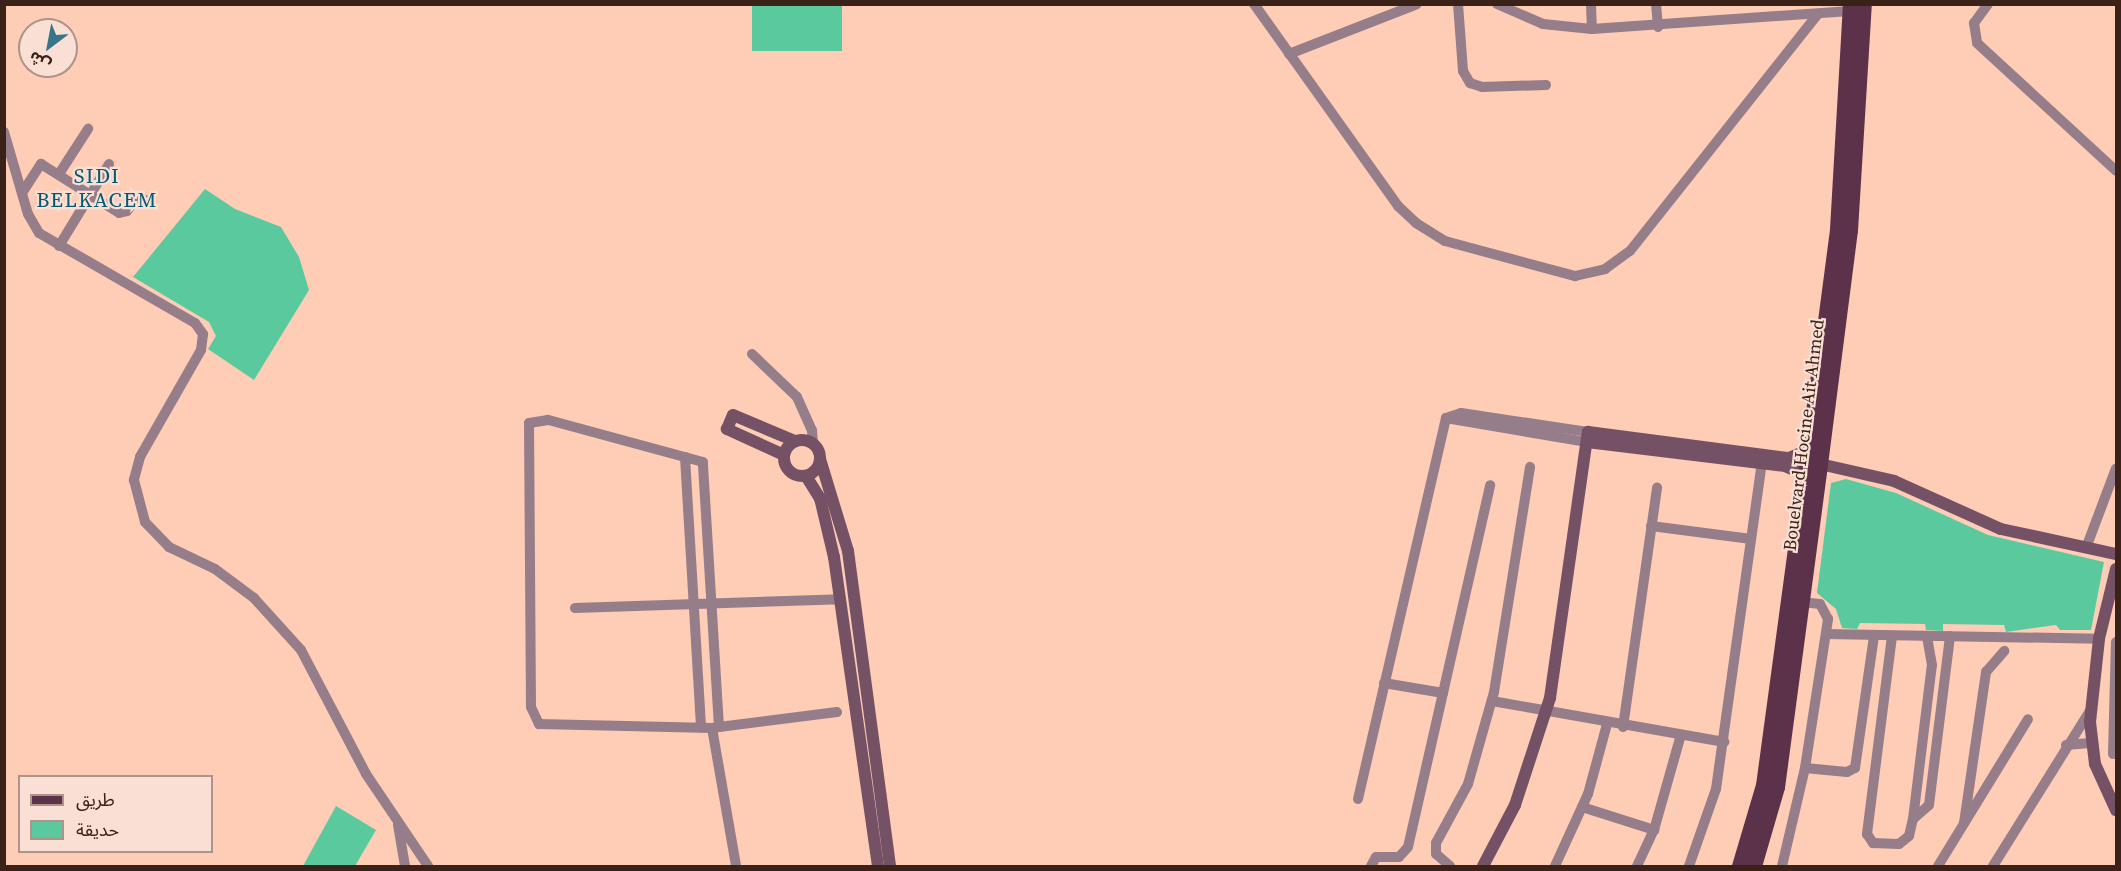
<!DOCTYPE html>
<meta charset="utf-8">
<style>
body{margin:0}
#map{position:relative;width:2121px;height:871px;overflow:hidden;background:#ffccb5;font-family:"Source Serif 4","Noto Sans Arabic",serif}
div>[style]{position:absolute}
.green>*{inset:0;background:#5aca9e;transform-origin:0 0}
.street>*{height:10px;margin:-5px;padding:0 5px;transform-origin:5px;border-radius:5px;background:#967d8a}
.secondary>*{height:12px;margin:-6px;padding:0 6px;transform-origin:6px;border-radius:6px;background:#755165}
.secondary>.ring{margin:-6px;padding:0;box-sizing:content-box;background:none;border:12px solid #755165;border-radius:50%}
.primary>*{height:15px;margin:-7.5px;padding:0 7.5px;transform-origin:7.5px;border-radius:7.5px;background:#5c324b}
span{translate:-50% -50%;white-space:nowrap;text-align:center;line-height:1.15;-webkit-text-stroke:4.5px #f9dfd4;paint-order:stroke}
.street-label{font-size:18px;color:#3a2218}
.quarter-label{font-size:21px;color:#045870;letter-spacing:1.5px}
.frame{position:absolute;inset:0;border:6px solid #3a2218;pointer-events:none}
.legend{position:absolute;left:18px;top:775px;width:195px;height:78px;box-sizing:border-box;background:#f9dfd4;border:2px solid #ad9389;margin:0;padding:8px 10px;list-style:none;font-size:18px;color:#3a2218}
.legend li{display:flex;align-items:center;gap:12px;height:30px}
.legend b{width:30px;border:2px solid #ad9389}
.north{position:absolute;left:18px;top:18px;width:60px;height:60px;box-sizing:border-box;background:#f9dfd4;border:2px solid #ad9389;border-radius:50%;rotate:212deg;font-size:16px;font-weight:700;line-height:24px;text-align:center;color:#3a2218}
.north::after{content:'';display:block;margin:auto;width:21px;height:27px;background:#38758b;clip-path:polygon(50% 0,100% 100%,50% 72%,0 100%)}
</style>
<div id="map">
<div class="green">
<i style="left:752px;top:5px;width:90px;height:46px"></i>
<i style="clip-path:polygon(205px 189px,235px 209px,281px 227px,299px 257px,309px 290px,254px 380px,208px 349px,216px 336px,209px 322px,133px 277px)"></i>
<i style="clip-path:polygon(1846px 479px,1896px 493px,1988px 535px,2104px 562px,2091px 630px,2060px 630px,2056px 625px,2006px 632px,2004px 625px,1943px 624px,1943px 631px,1926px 630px,1925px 624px,1860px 623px,1857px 629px,1842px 628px,1836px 609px,1817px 593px,1831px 483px)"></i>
<i style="clip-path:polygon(336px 806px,376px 830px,355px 866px,303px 866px)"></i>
</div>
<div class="street">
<i style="left:1254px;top:4px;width:248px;rotate:54.5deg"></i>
<i style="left:1398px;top:206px;width:25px;rotate:43deg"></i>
<i style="left:1416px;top:223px;width:34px;rotate:32deg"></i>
<i style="left:1445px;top:241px;width:135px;rotate:15.1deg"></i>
<i style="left:1575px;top:276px;width:31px;rotate:-13deg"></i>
<i style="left:1605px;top:269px;width:31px;rotate:-36deg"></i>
<i style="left:1630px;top:251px;width:301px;rotate:-51.6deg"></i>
<i style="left:1458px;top:4px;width:67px;rotate:85.7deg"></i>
<i style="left:1463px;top:71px;width:14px;rotate:60deg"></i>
<i style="left:1470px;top:83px;width:13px;rotate:18deg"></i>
<i style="left:1482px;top:87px;width:64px;rotate:-1.8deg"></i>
<i style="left:1497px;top:4px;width:50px;rotate:23.5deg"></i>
<i style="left:1543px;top:24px;width:49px;rotate:5.8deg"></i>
<i style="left:1592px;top:29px;width:259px;rotate:-4deg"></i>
<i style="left:1591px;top:4px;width:25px;rotate:88deg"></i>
<i style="left:1656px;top:4px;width:23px;rotate:85deg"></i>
<i style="left:1988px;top:4px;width:24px;rotate:126deg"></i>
<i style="left:1974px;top:23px;width:20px;rotate:81deg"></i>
<i style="left:1977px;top:43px;width:189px;rotate:42.6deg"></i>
<i style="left:1289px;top:54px;width:137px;rotate:-21.3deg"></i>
<i style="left:4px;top:132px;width:85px;rotate:73.7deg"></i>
<i style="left:28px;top:214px;width:22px;rotate:60deg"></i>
<i style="left:39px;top:233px;width:180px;rotate:30deg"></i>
<i style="left:195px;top:323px;width:14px;rotate:54deg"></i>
<i style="left:203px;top:334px;width:16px;rotate:97deg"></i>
<i style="left:201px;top:350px;width:123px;rotate:119.7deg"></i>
<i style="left:140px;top:457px;width:24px;rotate:105deg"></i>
<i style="left:134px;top:480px;width:43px;rotate:75.3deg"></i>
<i style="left:145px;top:522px;width:35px;rotate:46deg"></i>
<i style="left:169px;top:547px;width:51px;rotate:25.6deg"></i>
<i style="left:215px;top:569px;width:49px;rotate:36.6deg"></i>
<i style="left:254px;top:598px;width:70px;rotate:47.9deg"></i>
<i style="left:301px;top:650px;width:140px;rotate:62.3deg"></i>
<i style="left:366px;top:774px;width:111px;rotate:56deg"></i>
<i style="left:59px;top:174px;width:54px;rotate:-57.2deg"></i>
<i style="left:22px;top:193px;width:35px;rotate:-57deg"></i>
<i style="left:41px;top:164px;width:92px;rotate:32.1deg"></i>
<i style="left:119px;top:213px;width:8px;rotate:-14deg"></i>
<i style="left:127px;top:211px;width:17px;rotate:-54deg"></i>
<i style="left:137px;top:197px;width:12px;rotate:20deg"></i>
<i style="left:59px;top:246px;width:96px;rotate:-58.6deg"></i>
<i style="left:752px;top:354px;width:62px;rotate:43.7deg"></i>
<i style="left:797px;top:397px;width:36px;rotate:66deg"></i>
<i style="left:812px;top:430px;width:13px;rotate:86deg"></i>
<i style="left:1446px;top:418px;width:143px;rotate:9.7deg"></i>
<i style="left:685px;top:457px;width:271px;rotate:86.6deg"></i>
<i style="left:1651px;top:526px;width:101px;rotate:7.4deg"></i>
<i style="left:2086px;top:548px;width:85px;rotate:-69.4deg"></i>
<i style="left:575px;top:608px;width:266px;rotate:-1.9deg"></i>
<i style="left:1826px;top:634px;width:273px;rotate:1deg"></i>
<i style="left:1892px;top:636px;width:200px;rotate:97.2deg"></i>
<i style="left:1867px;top:834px;width:11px;rotate:56deg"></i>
<i style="left:1873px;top:843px;width:26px;rotate:2deg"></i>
<i style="left:1899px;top:844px;width:13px;rotate:-39deg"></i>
<i style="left:1909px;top:836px;width:17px;rotate:-77deg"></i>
<i style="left:1913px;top:819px;width:155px;rotate:-83deg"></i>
<i style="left:1932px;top:665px;width:29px;rotate:-100deg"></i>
<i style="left:1384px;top:683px;width:60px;rotate:9.6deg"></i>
<i style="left:1492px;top:701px;width:236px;rotate:10deg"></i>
<i style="left:719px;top:727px;width:265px;rotate:-93.5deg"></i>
<i style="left:703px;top:462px;width:161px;rotate:-164.8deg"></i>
<i style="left:548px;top:420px;width:19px;rotate:171deg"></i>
<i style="left:529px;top:423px;width:284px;rotate:89.6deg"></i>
<i style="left:531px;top:707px;width:19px;rotate:65deg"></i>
<i style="left:539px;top:724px;width:173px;rotate:1.3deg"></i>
<i style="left:712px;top:728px;width:7px;rotate:-8deg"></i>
<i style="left:719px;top:727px;width:119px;rotate:-7.2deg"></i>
<i style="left:1623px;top:727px;width:242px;rotate:-81.9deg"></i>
<i style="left:712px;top:728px;width:140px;rotate:80.1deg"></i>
<i style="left:2066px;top:745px;width:24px;rotate:-5deg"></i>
<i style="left:2113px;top:754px;width:112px;rotate:-88.5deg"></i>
<i style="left:1805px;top:768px;width:42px;rotate:5.4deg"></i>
<i style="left:1847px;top:772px;width:9px;rotate:-27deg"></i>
<i style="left:1855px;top:768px;width:133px;rotate:-81.8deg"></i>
<i style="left:1358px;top:799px;width:391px;rotate:-77deg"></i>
<i style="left:1446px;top:418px;width:16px;rotate:-18deg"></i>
<i style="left:1461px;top:413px;width:128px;rotate:8.5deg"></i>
<i style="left:1582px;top:807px;width:76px;rotate:17.7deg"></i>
<i style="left:1913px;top:819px;width:21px;rotate:-41deg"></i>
<i style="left:1929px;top:805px;width:170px;rotate:-82.9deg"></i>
<i style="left:1964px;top:823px;width:153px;rotate:-81.7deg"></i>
<i style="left:1986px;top:672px;width:28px;rotate:-49deg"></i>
<i style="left:398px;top:825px;width:42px;rotate:80.3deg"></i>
<i style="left:1371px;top:866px;width:10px;rotate:-61deg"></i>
<i style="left:1376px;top:857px;width:23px"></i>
<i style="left:1399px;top:857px;width:13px;rotate:-48deg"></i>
<i style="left:1408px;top:847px;width:371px;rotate:-77.2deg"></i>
<i style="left:1450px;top:866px;width:18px;rotate:-139deg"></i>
<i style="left:1436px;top:854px;width:11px;rotate:-90deg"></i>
<i style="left:1436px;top:843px;width:67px;rotate:-61.5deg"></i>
<i style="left:1468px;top:784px;width:96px;rotate:-74.2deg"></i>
<i style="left:1494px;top:692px;width:228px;rotate:-80.9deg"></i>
<i style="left:1555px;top:866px;width:79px;rotate:-65.4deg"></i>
<i style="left:1588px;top:794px;width:73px;rotate:-74.8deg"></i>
<i style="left:1637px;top:866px;width:40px;rotate:-65deg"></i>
<i style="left:1654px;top:830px;width:96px;rotate:-74.2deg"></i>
<i style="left:1689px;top:866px;width:82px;rotate:-70.7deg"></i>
<i style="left:1716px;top:789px;width:337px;rotate:-82deg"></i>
<i style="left:1782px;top:866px;width:101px;rotate:-76.8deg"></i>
<i style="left:1805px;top:768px;width:151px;rotate:-81.2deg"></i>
<i style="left:1828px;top:619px;width:17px;rotate:-118deg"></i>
<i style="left:1820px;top:604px;width:18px;rotate:-174deg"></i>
<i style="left:1938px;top:866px;width:172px;rotate:-58.5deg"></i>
<i style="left:1993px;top:866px;width:185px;rotate:-58deg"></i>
</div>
<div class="secondary">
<i class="ring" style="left:784px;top:440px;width:24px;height:24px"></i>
<i style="left:1587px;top:442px;width:199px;rotate:6.9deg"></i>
<i style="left:1785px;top:466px;width:22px;rotate:24deg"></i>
<i style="left:784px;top:455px;width:63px;rotate:-155.5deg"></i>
<i style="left:727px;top:429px;width:15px;rotate:-67deg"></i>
<i style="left:733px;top:415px;width:67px;rotate:22.8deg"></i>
<i style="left:820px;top:459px;width:96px;rotate:73.1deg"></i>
<i style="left:848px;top:551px;width:318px;rotate:82.4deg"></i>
<i style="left:1820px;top:464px;width:76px;rotate:12.9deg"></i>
<i style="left:1894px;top:481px;width:117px;rotate:24.2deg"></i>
<i style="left:2001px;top:529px;width:118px;rotate:12.3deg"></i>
<i style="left:806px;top:476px;width:26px;rotate:58deg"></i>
<i style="left:820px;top:498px;width:61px;rotate:76.7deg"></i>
<i style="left:834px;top:557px;width:312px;rotate:81.9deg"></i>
<i style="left:2116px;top:569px;width:72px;rotate:103.7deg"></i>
<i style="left:2099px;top:639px;width:83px;rotate:96.2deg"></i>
<i style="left:2090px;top:722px;width:42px;rotate:83.2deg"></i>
<i style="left:2095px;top:764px;width:51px;rotate:65.5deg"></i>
<i style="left:1483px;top:866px;width:69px;rotate:-62.3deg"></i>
<i style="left:1515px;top:805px;width:113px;rotate:-71.9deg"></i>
<i style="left:1550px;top:698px;width:269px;rotate:-81.9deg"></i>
<i style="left:1588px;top:432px;width:203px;rotate:7.4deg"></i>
<i style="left:1789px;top:458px;width:21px;rotate:-23deg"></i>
</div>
<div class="primary">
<i style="left:1739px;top:866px;width:84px;rotate:-73.5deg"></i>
<i style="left:1763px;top:785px;width:338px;rotate:-82.3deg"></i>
<i style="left:1808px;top:450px;width:223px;rotate:-82.5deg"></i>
<i style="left:1837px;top:229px;width:225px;rotate:-86.7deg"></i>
<i style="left:1754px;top:866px;width:82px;rotate:-73.8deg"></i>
<i style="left:1777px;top:787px;width:326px;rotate:-82.4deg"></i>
<i style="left:1820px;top:464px;width:236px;rotate:-82.7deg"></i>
<i style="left:1850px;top:230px;width:226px;rotate:-86.5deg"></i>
</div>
<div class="street-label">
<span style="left:1804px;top:435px;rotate:-83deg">Bouelvard Hocine Ait Ahmed</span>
</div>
<div class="quarter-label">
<span style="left:97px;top:188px">SIDI<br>BELKACEM</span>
</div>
<div class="frame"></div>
<ul class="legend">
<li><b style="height:8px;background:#5c324b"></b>طريق</li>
<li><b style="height:16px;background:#5aca9e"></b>حديقة</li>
</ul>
<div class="north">ش</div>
</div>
